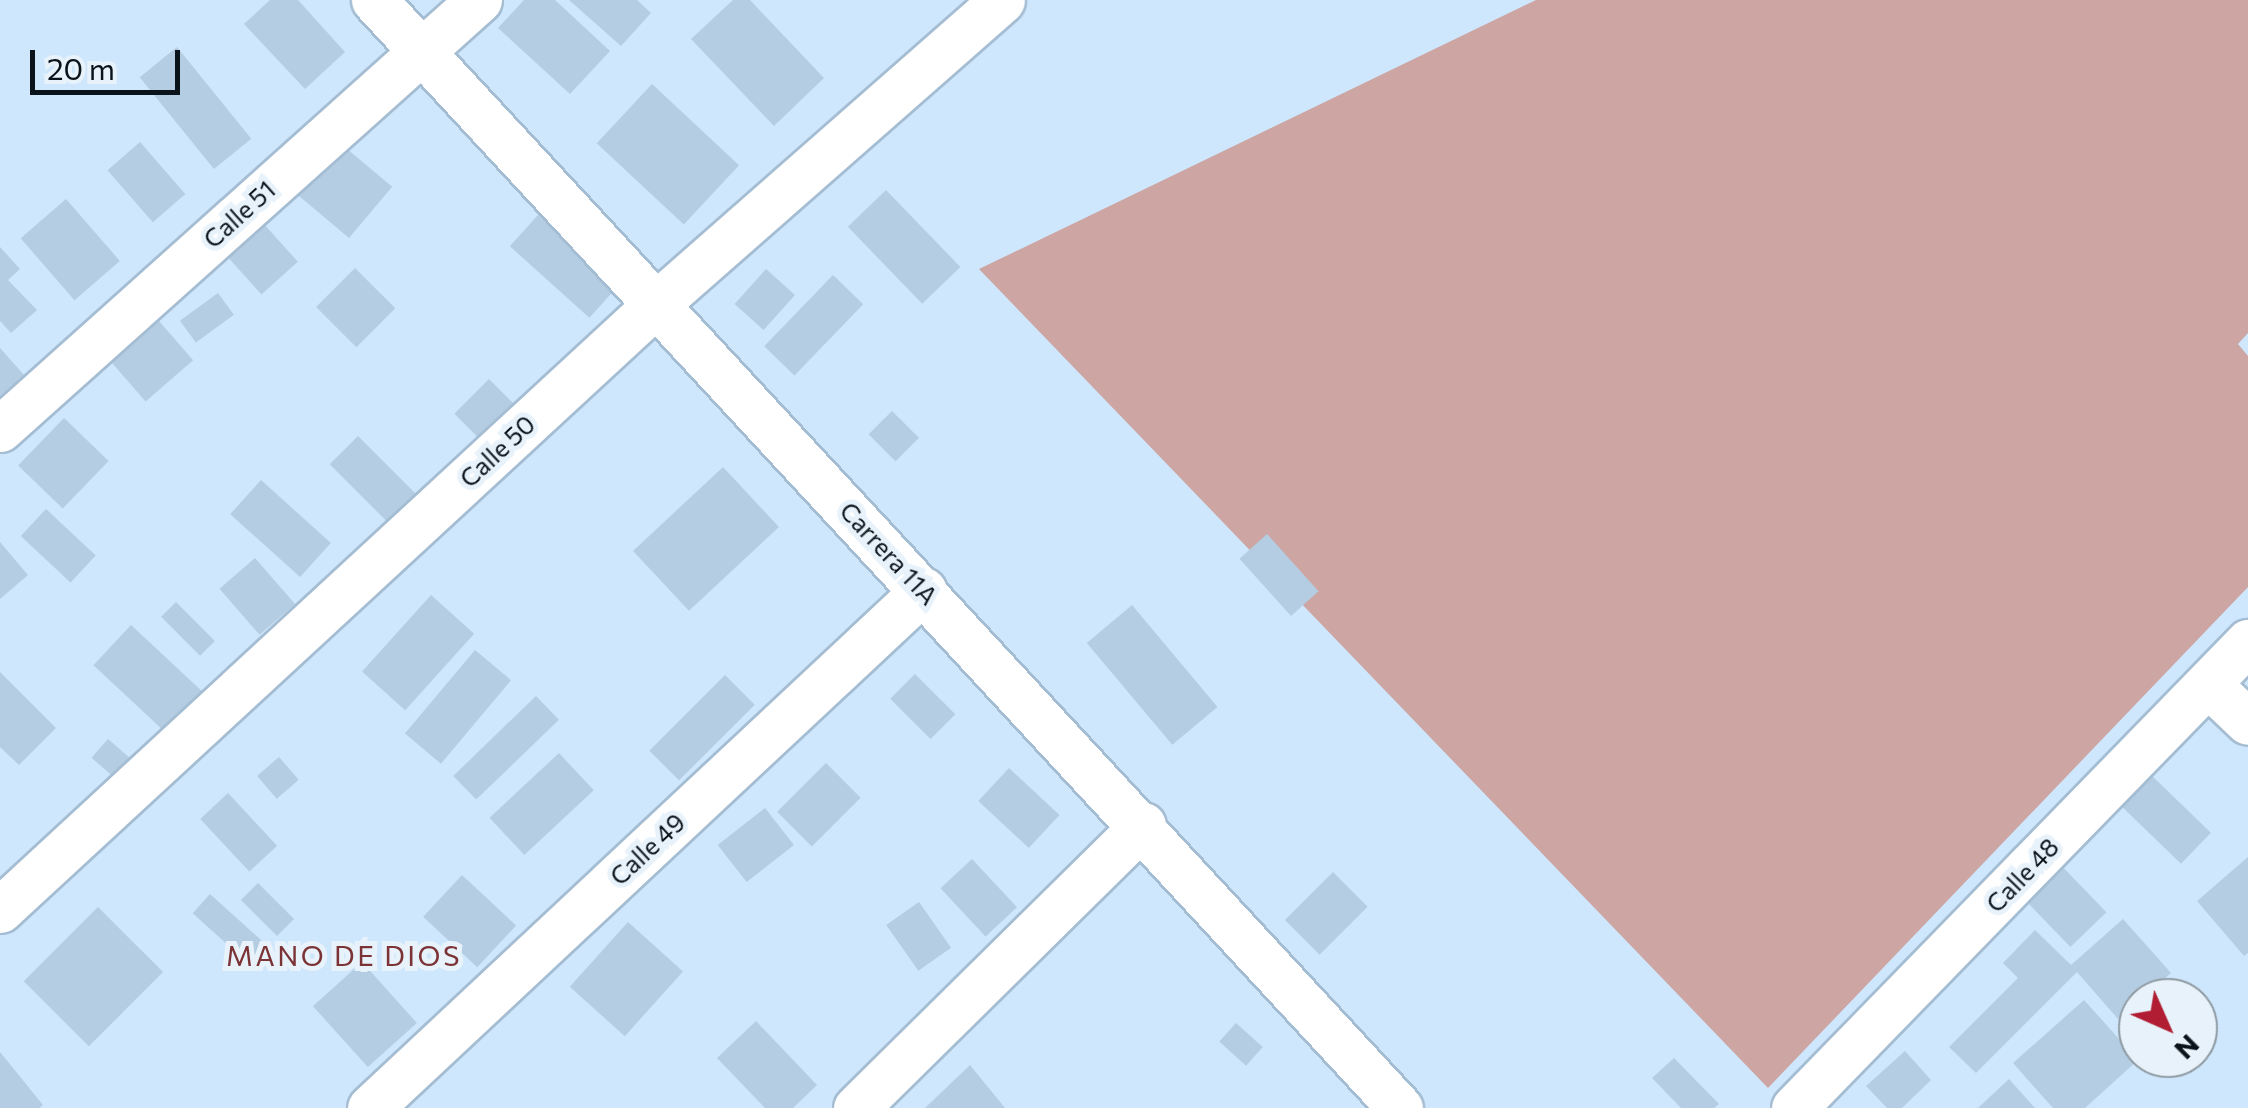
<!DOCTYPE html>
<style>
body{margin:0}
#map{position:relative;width:2248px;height:1108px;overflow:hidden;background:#cee7fd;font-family:Commissioner,sans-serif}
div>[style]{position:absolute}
.green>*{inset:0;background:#cda5a3}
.building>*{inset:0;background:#b4cde2;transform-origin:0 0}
.roads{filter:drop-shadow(2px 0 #a5bdd2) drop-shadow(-2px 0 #a5bdd2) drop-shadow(0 2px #a5bdd2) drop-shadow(0 -2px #a5bdd2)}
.street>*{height:45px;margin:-22.5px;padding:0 22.5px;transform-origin:22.5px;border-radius:22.5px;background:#fff}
span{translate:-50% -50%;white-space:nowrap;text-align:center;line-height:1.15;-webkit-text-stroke:10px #e8f2fb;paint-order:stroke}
.street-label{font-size:25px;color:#0a131a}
.neighbourhood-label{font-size:28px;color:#7b3336;letter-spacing:2.5px}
.north{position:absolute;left:2118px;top:978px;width:100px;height:100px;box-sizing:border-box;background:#e8f2fb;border:2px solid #8f99a1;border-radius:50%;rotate:135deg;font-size:28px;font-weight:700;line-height:40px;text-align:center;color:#0a131a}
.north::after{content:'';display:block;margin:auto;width:35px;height:45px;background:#b11e33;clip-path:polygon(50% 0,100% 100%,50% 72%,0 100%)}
.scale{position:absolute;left:30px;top:50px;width:150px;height:45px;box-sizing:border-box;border:5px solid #0a131a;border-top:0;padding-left:12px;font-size:30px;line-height:35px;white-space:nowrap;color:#0a131a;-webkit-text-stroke:8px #e8f2fb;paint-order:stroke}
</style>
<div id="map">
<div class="green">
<i style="clip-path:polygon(1536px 0,2248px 0,2248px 333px,2238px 344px,2248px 356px,2248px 587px,1768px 1088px,979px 269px)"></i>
</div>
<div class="building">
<i style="clip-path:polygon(270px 0,298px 0,345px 52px,305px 89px,244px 24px)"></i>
<i style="clip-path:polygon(524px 0,555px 0,610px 51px,570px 94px,498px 28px)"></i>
<i style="clip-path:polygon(569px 0,637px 0,651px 13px,621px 46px)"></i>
<i style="clip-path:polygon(733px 0,750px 0,824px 78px,774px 126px,691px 39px)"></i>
<i style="left:177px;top:47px;width:118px;height:48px;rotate:51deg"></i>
<i style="left:652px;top:84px;width:119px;height:81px;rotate:43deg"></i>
<i style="left:140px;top:142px;width:69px;height:43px;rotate:49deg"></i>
<i style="left:340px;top:143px;width:68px;height:67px;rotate:40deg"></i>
<i style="left:886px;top:190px;width:107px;height:53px;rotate:46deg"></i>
<i style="left:66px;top:199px;width:82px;height:60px;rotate:49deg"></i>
<i style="left:538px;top:215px;width:107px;height:42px;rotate:42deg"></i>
<i style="left:263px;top:223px;width:52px;height:49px;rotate:48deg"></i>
<i style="clip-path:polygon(0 247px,20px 269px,8px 280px,37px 310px,11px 333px,0 321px)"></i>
<i style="left:355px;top:268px;width:57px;height:55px;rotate:45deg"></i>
<i style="left:766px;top:269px;width:39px;height:47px;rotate:42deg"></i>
<i style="left:833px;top:275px;width:42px;height:99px;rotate:44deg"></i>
<i style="left:218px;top:293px;width:27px;height:47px;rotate:54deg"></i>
<i style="left:159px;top:321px;width:52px;height:63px;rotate:49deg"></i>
<i style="clip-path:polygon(0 348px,24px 375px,0 396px)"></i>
<i style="left:489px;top:379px;width:51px;height:49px;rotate:45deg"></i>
<i style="left:892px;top:411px;width:38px;height:33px;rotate:45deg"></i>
<i style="left:64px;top:418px;width:62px;height:66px;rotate:44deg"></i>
<i style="left:358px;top:436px;width:88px;height:40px;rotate:45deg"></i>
<i style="left:723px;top:467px;width:82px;height:123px;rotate:47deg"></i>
<i style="left:261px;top:480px;width:94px;height:46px;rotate:42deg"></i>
<i style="left:46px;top:509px;width:68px;height:37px;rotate:43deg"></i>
<i style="left:1267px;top:534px;width:77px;height:37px;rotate:48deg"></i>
<i style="clip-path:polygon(0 542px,28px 575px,0 599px)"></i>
<i style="left:255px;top:558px;width:61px;height:47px;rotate:49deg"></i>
<i style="left:431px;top:595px;width:58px;height:103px;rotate:42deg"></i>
<i style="left:176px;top:602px;width:55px;height:21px;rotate:45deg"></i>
<i style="left:1132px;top:605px;width:133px;height:59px;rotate:50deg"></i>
<i style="left:131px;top:625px;width:99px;height:55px;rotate:43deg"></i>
<i style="left:475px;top:650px;width:47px;height:109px;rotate:40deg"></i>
<i style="clip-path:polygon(0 672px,56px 728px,19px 765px,0 747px)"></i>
<i style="left:915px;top:674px;width:57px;height:35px;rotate:45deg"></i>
<i style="left:725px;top:675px;width:42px;height:107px;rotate:45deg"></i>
<i style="left:536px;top:696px;width:33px;height:115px;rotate:46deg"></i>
<i style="left:108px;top:739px;width:32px;height:25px;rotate:41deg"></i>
<i style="left:559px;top:753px;width:51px;height:95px;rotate:47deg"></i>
<i style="left:279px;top:757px;width:30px;height:29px;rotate:49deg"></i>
<i style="left:826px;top:763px;width:49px;height:69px;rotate:45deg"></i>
<i style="left:1009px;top:768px;width:69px;height:45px;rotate:43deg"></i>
<i style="left:2149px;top:773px;width:86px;height:43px;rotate:44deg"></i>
<i style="left:228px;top:793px;width:72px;height:38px;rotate:47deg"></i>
<i style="left:765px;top:808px;width:47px;height:60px;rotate:52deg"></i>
<i style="clip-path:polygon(2248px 857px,2248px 953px,2244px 956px,2197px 901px)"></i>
<i style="left:972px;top:859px;width:66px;height:43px;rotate:47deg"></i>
<i style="left:2055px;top:859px;width:74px;height:50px;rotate:46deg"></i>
<i style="left:1333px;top:872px;width:49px;height:68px;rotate:45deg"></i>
<i style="left:462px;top:875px;width:74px;height:57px;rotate:43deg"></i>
<i style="left:258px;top:883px;width:51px;height:24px;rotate:45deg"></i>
<i style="left:210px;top:894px;width:75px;height:26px;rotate:42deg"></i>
<i style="left:919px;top:902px;width:56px;height:40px;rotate:55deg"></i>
<i style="left:98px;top:907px;width:92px;height:105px;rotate:45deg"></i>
<i style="clip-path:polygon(2123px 919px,2171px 973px,2118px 1019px,2077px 972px,1976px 1073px,1949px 1047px,2018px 978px,2003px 963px,2035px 930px,2071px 965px)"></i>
<i style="left:628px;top:922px;width:74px;height:87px;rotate:42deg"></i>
<i style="left:362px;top:962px;width:82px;height:66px;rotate:48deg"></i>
<i style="clip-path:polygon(2084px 1000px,2138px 1060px,2085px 1108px,2053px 1108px,2013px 1063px)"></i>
<i style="clip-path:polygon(756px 1021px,817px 1085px,793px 1108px,765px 1108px,717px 1058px)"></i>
<i style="left:1236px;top:1023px;width:36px;height:25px;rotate:42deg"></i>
<i style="clip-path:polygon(1905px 1051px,1931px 1080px,1902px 1108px,1887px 1108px,1866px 1086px)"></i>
<i style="clip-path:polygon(0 1052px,43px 1105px,39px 1108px,0 1108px)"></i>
<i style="clip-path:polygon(1674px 1058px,1719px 1104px,1714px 1108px,1681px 1108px,1652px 1078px)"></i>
<i style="clip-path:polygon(970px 1065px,1005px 1108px,925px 1108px)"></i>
<i style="clip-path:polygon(2009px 1079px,2035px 1108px,1978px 1108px)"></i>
</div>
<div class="roads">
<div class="street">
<i style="left:374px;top:0;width:1510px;rotate:47.2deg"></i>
<i style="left:0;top:429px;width:643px;rotate:-41.85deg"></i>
<i style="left:2208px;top:684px;width:55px;rotate:43.5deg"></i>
<i style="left:0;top:910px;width:890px;rotate:-42.72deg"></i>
<i style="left:654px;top:306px;width:463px;rotate:-41.3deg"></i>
<i style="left:370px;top:1108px;width:758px;rotate:-43.08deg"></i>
<i style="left:856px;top:1108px;width:403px;rotate:-44.6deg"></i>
<i style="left:1794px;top:1108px;width:651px;rotate:-45.75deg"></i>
</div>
</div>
<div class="street-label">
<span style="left:239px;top:214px;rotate:-42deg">Calle 51</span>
<span style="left:497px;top:451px;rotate:-43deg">Calle 50</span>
<span style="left:889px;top:553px;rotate:47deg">Carrera 11A</span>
<span style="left:647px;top:849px;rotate:-43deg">Calle 49</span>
<span style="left:2022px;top:875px;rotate:-46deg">Calle 48</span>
</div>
<div class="neighbourhood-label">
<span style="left:344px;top:955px">MANO DE DIOS</span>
</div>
<div class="north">N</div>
<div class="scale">20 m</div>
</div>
